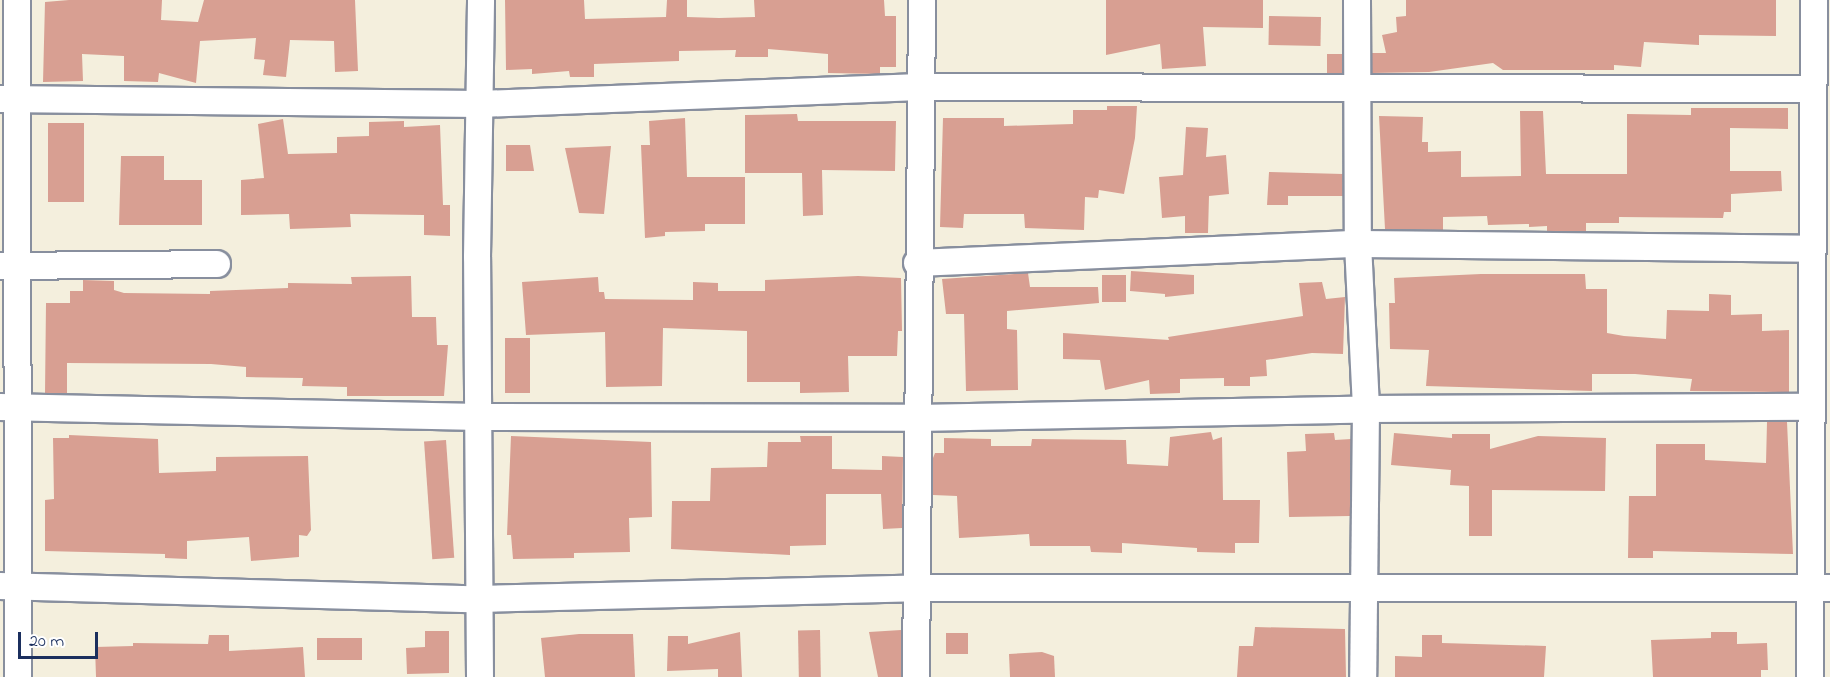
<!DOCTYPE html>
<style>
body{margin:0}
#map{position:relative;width:1830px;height:677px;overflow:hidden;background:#f4efdd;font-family:"Indie Flower",sans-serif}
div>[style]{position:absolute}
.building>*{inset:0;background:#d89f92;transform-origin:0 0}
.roads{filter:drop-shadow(2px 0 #888f9e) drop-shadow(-2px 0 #888f9e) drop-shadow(0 2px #888f9e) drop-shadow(0 -2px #888f9e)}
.street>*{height:26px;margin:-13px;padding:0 13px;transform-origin:13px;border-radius:13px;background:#fff}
span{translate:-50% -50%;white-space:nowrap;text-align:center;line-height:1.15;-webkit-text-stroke:4.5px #fff;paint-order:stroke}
.scale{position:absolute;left:18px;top:632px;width:80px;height:27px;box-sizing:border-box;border:3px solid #1b2f5e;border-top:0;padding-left:8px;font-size:18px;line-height:21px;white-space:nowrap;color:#1b2f5e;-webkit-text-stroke:4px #fff;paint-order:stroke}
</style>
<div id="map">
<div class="building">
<i style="clip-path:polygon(69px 0,162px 0,161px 20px,198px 22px,204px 0,355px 0,358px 71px,335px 72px,334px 41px,290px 40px,286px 77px,263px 75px,265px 60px,254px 59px,256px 38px,200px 41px,196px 83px,159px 73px,158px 82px,124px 81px,124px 56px,82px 54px,83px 81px,43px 82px,45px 2px)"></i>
<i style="clip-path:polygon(505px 0,584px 0,585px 19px,666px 17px,667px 0,687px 0,687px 17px,719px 18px,755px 17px,754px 0,884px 0,885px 16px,896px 16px,896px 67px,880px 67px,880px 74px,828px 73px,828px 54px,768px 49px,768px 57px,735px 57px,736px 50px,679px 51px,679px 61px,594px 64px,594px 77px,570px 77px,569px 71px,532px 74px,532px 69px,506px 70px)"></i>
<i style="clip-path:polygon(1106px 0,1263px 0,1263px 28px,1203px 27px,1206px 66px,1162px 69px,1160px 44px,1106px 55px)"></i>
<i style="clip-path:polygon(1406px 0,1776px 0,1776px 36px,1699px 35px,1699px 45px,1644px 42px,1641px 67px,1614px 65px,1614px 70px,1503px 70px,1493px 63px,1429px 72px,1372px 73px,1372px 53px,1386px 53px,1382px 35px,1397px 32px,1396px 17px,1406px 16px)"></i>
<i style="left:1269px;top:16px;width:52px;height:29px;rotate:1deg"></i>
<i style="left:1342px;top:54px;width:19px;height:15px;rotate:90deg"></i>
<i style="clip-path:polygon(1107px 106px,1137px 106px,1135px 138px,1124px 194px,1099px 190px,1098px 198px,1085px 197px,1084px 230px,1025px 228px,1024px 214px,964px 214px,963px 228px,940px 227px,943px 118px,1004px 118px,1004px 126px,1073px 124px,1073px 110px,1107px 110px)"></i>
<i style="clip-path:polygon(1691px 108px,1788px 108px,1788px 129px,1730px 128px,1730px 171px,1781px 171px,1782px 191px,1731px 194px,1731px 212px,1724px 212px,1723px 218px,1619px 217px,1619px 223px,1586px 223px,1586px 232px,1547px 231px,1547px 226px,1529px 227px,1529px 224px,1488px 225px,1487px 216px,1443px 217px,1443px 230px,1385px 229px,1379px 116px,1423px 117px,1422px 142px,1428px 142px,1428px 152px,1461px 151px,1461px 177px,1521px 176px,1520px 111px,1543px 111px,1546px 174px,1627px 174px,1627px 114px,1691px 115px)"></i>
<i style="clip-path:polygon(797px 114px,798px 121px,896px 121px,895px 171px,822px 170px,823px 215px,803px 216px,802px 173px,745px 173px,745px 115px)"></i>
<i style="clip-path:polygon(685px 118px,687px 177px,745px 177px,745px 224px,705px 224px,705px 231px,665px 232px,665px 236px,645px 238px,641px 145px,650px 145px,649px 121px)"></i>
<i style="clip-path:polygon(283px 119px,288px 154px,337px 153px,337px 137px,369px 136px,369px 122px,404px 121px,404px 127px,440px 125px,443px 205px,450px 205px,450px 236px,424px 235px,424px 215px,350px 214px,351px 227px,290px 229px,289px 214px,241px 215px,241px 180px,264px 178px,258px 124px)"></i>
<i style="left:48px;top:123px;width:36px;height:79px"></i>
<i style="clip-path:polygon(1186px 127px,1208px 128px,1206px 157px,1226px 155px,1229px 194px,1209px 196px,1208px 233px,1185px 233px,1185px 216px,1162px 218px,1159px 177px,1183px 175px)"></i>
<i style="clip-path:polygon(506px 145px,530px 145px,534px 171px,506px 171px)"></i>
<i style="clip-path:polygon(611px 146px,604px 214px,579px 213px,565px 148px)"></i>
<i style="clip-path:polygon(121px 156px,164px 156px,164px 180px,202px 180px,202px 225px,119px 225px)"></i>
<i style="clip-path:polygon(1269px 172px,1343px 174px,1343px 196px,1288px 196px,1288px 205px,1267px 205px)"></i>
<i style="clip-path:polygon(1131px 271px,1194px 275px,1194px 294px,1165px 297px,1165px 294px,1130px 291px)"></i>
<i style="clip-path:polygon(1028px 273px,1030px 287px,1098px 287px,1099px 303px,1007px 311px,1007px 329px,1017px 330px,1018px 390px,966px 391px,964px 314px,946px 314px,942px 279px)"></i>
<i style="clip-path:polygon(1481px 274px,1585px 274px,1586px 289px,1607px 289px,1607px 333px,1624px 336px,1666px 339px,1667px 310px,1709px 311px,1709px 294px,1731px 295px,1731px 315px,1762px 314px,1762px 331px,1789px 330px,1789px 392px,1690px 391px,1692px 379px,1635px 374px,1592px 374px,1592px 391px,1426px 386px,1429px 350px,1390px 349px,1389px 303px,1395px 303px,1394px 278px)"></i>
<i style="left:1102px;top:275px;width:24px;height:27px"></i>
<i style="clip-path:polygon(411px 276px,412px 317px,436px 317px,437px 345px,448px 345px,444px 396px,347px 396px,347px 387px,302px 386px,303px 378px,246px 377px,246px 367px,211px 364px,67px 363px,67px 393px,45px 393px,46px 303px,70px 303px,70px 291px,83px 291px,83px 280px,114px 281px,114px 290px,124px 293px,210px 294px,210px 291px,288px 288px,288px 283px,352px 284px,351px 277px)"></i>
<i style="clip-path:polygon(858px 276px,901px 278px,902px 331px,898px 331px,897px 356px,848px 356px,849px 392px,800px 393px,800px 382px,747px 382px,747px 331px,663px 328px,662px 386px,606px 387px,605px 332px,526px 335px,522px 282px,598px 277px,599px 292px,604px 292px,605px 299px,693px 300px,693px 282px,718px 283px,718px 291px,765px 291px,765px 280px)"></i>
<i style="clip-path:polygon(1322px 282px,1326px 299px,1345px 297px,1343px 354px,1312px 353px,1266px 360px,1267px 376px,1250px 377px,1250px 386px,1224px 386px,1224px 378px,1180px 379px,1180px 393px,1150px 394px,1149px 380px,1105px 390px,1100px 360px,1063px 359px,1063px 333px,1169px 340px,1168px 337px,1303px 316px,1299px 283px)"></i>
<i style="left:505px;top:338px;width:25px;height:55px"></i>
<i style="clip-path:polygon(1767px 422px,1787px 422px,1793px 554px,1653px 551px,1653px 558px,1628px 558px,1629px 496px,1656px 496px,1656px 444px,1705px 444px,1705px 460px,1766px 463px)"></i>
<i style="clip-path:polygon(1211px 432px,1213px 440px,1222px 437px,1223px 500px,1260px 500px,1259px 543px,1235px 543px,1235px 553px,1197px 552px,1197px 548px,1122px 543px,1122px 553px,1091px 552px,1090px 546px,1030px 546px,1029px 534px,959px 538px,957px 496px,933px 495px,933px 458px,935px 453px,944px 453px,944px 438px,991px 439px,991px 446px,1031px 446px,1032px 439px,1126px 440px,1127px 464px,1168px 466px,1170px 437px)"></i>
<i style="clip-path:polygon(1334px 433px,1335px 440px,1351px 439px,1350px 516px,1289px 517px,1287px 452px,1306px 451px,1305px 434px)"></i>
<i style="clip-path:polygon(1394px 433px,1452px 438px,1452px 434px,1490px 434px,1490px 449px,1538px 436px,1606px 438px,1605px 491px,1492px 490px,1492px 536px,1469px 536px,1469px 486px,1450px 485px,1451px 470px,1391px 465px)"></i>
<i style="clip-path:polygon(69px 435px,158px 439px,159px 473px,216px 471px,216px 457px,308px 456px,311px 530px,307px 536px,299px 535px,299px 557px,251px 561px,249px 537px,187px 541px,187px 559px,165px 558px,165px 554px,45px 551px,45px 500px,54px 499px,53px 438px,69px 438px)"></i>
<i style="clip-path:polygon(511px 436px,651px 442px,652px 517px,629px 518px,630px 552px,574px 553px,574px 558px,513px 559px,511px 535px,507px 535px)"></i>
<i style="clip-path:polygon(800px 436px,832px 436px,832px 469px,882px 470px,882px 456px,903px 457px,902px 528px,883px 529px,881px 494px,826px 494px,826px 545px,790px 546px,790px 555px,671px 549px,672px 501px,710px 501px,711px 468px,767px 467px,768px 442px,801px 442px)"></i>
<i style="left:446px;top:440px;width:118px;height:22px;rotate:86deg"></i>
<i style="clip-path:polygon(1255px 627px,1345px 629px,1346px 677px,1237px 677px,1239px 646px,1253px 646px)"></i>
<i style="left:820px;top:630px;width:47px;height:22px;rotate:89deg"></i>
<i style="clip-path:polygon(901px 630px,901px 677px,878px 677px,869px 632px)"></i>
<i style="clip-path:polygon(425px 631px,449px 631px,449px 673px,407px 674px,406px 648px,425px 647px)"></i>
<i style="clip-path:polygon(740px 632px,742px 677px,718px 677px,718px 669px,667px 671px,668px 636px,688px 636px,688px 644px)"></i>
<i style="clip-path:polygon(1711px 632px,1737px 632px,1737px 644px,1767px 643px,1768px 670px,1761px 670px,1761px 677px,1653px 677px,1651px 640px,1711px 638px)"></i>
<i style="left:946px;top:633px;width:22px;height:21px"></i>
<i style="clip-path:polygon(579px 634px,633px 634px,635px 677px,545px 677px,541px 638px)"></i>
<i style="clip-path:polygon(209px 635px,229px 635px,229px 651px,303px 647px,305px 677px,96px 677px,95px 647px,133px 646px,133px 643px,208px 644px)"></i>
<i style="clip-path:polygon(1422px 635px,1442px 635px,1442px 643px,1546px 646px,1544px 677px,1395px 677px,1395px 656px,1422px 657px)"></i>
<i style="left:317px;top:638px;width:45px;height:22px"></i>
<i style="clip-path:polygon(1042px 652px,1054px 656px,1055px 677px,1010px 677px,1009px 654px)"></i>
</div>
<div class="roads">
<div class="street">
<i style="left:17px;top:0;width:677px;rotate:89.92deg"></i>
<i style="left:1357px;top:0;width:244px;rotate:89.8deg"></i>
<i style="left:1358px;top:244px;width:165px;rotate:87.2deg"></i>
<i style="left:1366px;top:409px;width:268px;rotate:90.6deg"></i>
<i style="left:0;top:99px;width:480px;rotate:0.6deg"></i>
<i style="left:480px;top:104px;width:440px;rotate:-2.2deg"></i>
<i style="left:920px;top:87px;width:891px;rotate:0.13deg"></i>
<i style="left:917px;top:263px;width:441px;rotate:-2.5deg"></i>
<i style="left:1358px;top:244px;width:454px;rotate:0.6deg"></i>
<i style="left:0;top:266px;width:217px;rotate:-0.5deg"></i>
<i style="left:0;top:407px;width:480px;rotate:1.2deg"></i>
<i style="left:480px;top:417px;width:437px;rotate:0.1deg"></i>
<i style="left:917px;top:418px;width:449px;rotate:-1.1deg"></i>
<i style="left:1366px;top:409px;width:445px;rotate:-0.3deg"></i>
<i style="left:0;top:586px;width:480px;rotate:1.6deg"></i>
<i style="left:480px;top:599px;width:435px;rotate:-1.4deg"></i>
<i style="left:915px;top:588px;width:915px"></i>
<i style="left:480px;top:677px;width:420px;rotate:-90.4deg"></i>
<i style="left:477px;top:257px;width:257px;rotate:-89.1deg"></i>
<i style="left:916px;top:677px;width:677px;rotate:-89.49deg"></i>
<i style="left:1810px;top:677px;width:677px;rotate:-89.66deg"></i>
</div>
</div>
<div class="scale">20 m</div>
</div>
